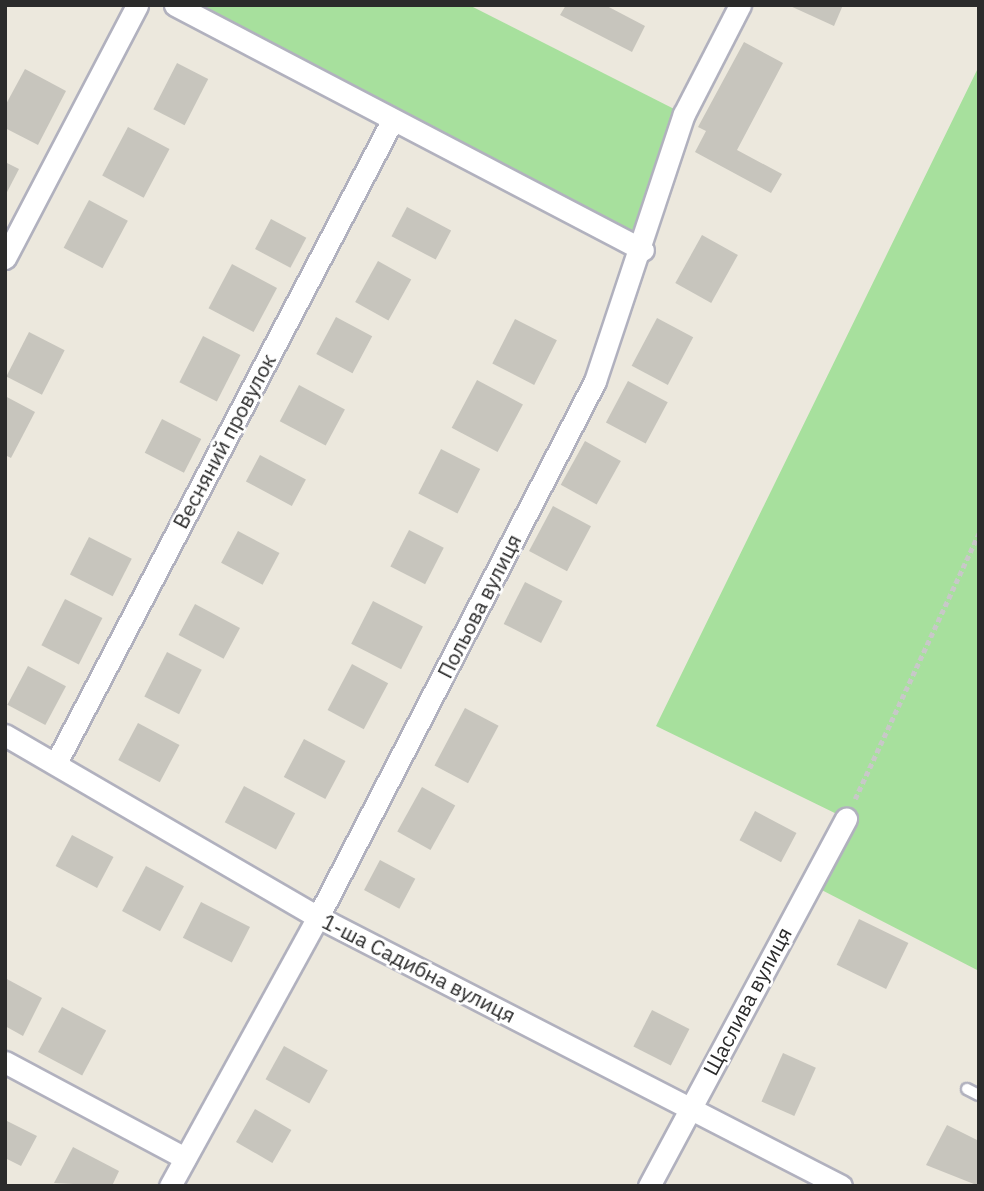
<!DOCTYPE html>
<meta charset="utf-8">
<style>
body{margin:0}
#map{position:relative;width:984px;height:1191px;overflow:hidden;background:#ece8dd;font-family:"IBM Plex Sans",sans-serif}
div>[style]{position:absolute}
.green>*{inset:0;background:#a7e09d}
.building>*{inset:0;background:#c7c5bd;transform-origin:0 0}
.path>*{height:4.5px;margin-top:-2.25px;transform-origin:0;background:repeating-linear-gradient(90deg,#c8c8c8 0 5px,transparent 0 8.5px)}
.roads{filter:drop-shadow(2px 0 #b1b1be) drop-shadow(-2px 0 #b1b1be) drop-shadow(0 2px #b1b1be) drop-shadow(0 -2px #b1b1be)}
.lane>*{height:10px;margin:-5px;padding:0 5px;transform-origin:5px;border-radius:5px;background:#fff}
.street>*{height:21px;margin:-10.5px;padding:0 10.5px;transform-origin:10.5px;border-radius:10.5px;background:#fff}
span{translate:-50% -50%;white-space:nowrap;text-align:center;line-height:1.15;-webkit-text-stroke:5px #fff;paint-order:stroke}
.street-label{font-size:21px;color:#2b2b2b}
.frame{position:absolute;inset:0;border:7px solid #2b2b2b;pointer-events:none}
</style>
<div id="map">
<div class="green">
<i style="clip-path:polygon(175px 5px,469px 5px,684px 114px,643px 250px)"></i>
<i style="clip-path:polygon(979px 66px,979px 971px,810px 884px,845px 818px,656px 726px)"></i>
</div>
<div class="building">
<i style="clip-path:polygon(566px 5px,605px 5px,645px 26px,632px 52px,560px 15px)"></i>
<i style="clip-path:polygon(788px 5px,843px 5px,834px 26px)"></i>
<i style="clip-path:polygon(744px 42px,783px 63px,737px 150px,782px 174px,771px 193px,695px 152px,706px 131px,698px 127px)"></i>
<i style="left:177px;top:63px;width:35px;height:52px;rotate:27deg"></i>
<i style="clip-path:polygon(25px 69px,66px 91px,38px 145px,5px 128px,5px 106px)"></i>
<i style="left:128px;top:127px;width:47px;height:55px;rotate:28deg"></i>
<i style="clip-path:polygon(5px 162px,19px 169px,5px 196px)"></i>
<i style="left:89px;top:200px;width:44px;height:54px;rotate:28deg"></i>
<i style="left:407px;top:207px;width:50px;height:33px;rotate:28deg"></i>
<i style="left:271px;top:219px;width:40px;height:34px;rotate:28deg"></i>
<i style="left:702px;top:235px;width:41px;height:55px;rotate:29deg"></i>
<i style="left:378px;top:261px;width:38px;height:47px;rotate:29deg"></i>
<i style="left:232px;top:264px;width:51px;height:50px;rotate:28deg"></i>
<i style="left:336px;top:317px;width:41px;height:42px;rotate:28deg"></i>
<i style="left:657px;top:318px;width:41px;height:54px;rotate:28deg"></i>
<i style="left:515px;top:319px;width:47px;height:50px;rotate:27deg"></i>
<i style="left:29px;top:332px;width:40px;height:50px;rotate:27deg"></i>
<i style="left:203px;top:336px;width:42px;height:52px;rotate:27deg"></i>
<i style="left:477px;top:380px;width:52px;height:54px;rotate:28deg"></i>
<i style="left:628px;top:381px;width:45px;height:47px;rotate:28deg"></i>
<i style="left:299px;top:385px;width:52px;height:41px;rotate:28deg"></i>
<i style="clip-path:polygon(5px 396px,35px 412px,11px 458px,5px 455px)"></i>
<i style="left:162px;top:419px;width:44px;height:38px;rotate:27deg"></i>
<i style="left:585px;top:441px;width:41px;height:50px;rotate:29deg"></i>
<i style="left:441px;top:449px;width:44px;height:50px;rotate:27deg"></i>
<i style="left:260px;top:455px;width:52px;height:30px;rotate:28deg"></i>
<i style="left:553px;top:506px;width:43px;height:51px;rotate:28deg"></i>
<i style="left:409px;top:530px;width:39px;height:41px;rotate:27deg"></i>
<i style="left:238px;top:531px;width:47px;height:36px;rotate:28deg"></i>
<i style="left:89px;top:537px;width:48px;height:42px;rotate:27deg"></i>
<i style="left:525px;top:582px;width:42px;height:47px;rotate:27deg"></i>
<i style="left:65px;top:599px;width:42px;height:52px;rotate:27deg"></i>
<i style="left:373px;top:601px;width:56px;height:48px;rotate:27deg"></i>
<i style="left:195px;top:604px;width:51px;height:35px;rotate:28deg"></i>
<i style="left:167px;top:652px;width:39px;height:50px;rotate:27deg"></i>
<i style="left:352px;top:664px;width:41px;height:52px;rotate:28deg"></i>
<i style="left:28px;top:666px;width:43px;height:44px;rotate:28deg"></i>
<i style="left:465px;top:708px;width:38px;height:65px;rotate:28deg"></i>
<i style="left:138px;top:723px;width:47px;height:42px;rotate:28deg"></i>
<i style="left:304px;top:739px;width:47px;height:43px;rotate:28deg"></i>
<i style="left:244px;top:786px;width:58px;height:41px;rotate:28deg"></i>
<i style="left:422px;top:787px;width:38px;height:51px;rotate:29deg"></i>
<i style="left:755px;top:811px;width:47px;height:33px;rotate:28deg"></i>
<i style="left:72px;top:835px;width:47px;height:35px;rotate:28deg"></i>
<i style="left:380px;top:860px;width:40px;height:34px;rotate:28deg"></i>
<i style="left:146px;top:866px;width:43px;height:51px;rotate:28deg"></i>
<i style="left:201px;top:902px;width:55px;height:40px;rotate:27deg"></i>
<i style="left:859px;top:919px;width:55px;height:51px;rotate:26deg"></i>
<i style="clip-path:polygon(5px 978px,42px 998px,23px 1036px,5px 1026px)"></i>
<i style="left:62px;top:1007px;width:50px;height:51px;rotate:28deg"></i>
<i style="left:652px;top:1010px;width:42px;height:41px;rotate:27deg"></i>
<i style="left:284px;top:1046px;width:50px;height:38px;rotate:29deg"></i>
<i style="left:783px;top:1053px;width:36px;height:53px;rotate:24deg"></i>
<i style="left:255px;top:1109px;width:42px;height:38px;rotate:30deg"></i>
<i style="clip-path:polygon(7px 1121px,37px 1136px,21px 1166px,5px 1158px)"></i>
<i style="clip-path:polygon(947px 1125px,979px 1141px,979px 1186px,926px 1165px)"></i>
<i style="clip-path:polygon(73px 1147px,119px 1171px,112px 1186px,54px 1183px)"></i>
</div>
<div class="path">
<i style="left:855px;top:799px;width:293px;rotate:-65deg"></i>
</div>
<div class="roads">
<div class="lane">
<i style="left:967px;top:1089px;width:13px;rotate:27deg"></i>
</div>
<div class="street">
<i style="left:175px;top:5px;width:528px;rotate:27.63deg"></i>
<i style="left:5px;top:258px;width:285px;rotate:-62.4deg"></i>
<i style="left:5px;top:735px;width:362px;rotate:30.2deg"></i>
<i style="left:318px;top:917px;width:588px;rotate:27.22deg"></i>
<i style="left:57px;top:761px;width:722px;rotate:-62.37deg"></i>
<i style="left:5px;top:1062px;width:204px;rotate:28.1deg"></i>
<i style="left:170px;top:1186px;width:307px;rotate:-61.2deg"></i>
<i style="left:318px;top:917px;width:603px;rotate:-62.67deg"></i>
<i style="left:595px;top:381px;width:281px;rotate:-71.6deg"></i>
<i style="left:684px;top:114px;width:123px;rotate:-62.8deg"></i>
<i style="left:649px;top:1186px;width:417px;rotate:-61.8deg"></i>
</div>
</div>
<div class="street-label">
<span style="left:224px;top:441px;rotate:-62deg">Весняний провулок</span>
<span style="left:479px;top:606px;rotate:-63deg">Польова вулиця</span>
<span style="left:419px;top:968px;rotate:27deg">1-ша Садибна вулиця</span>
<span style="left:747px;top:1001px;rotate:-62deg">Щаслива вулиця</span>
</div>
<div class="frame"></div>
</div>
